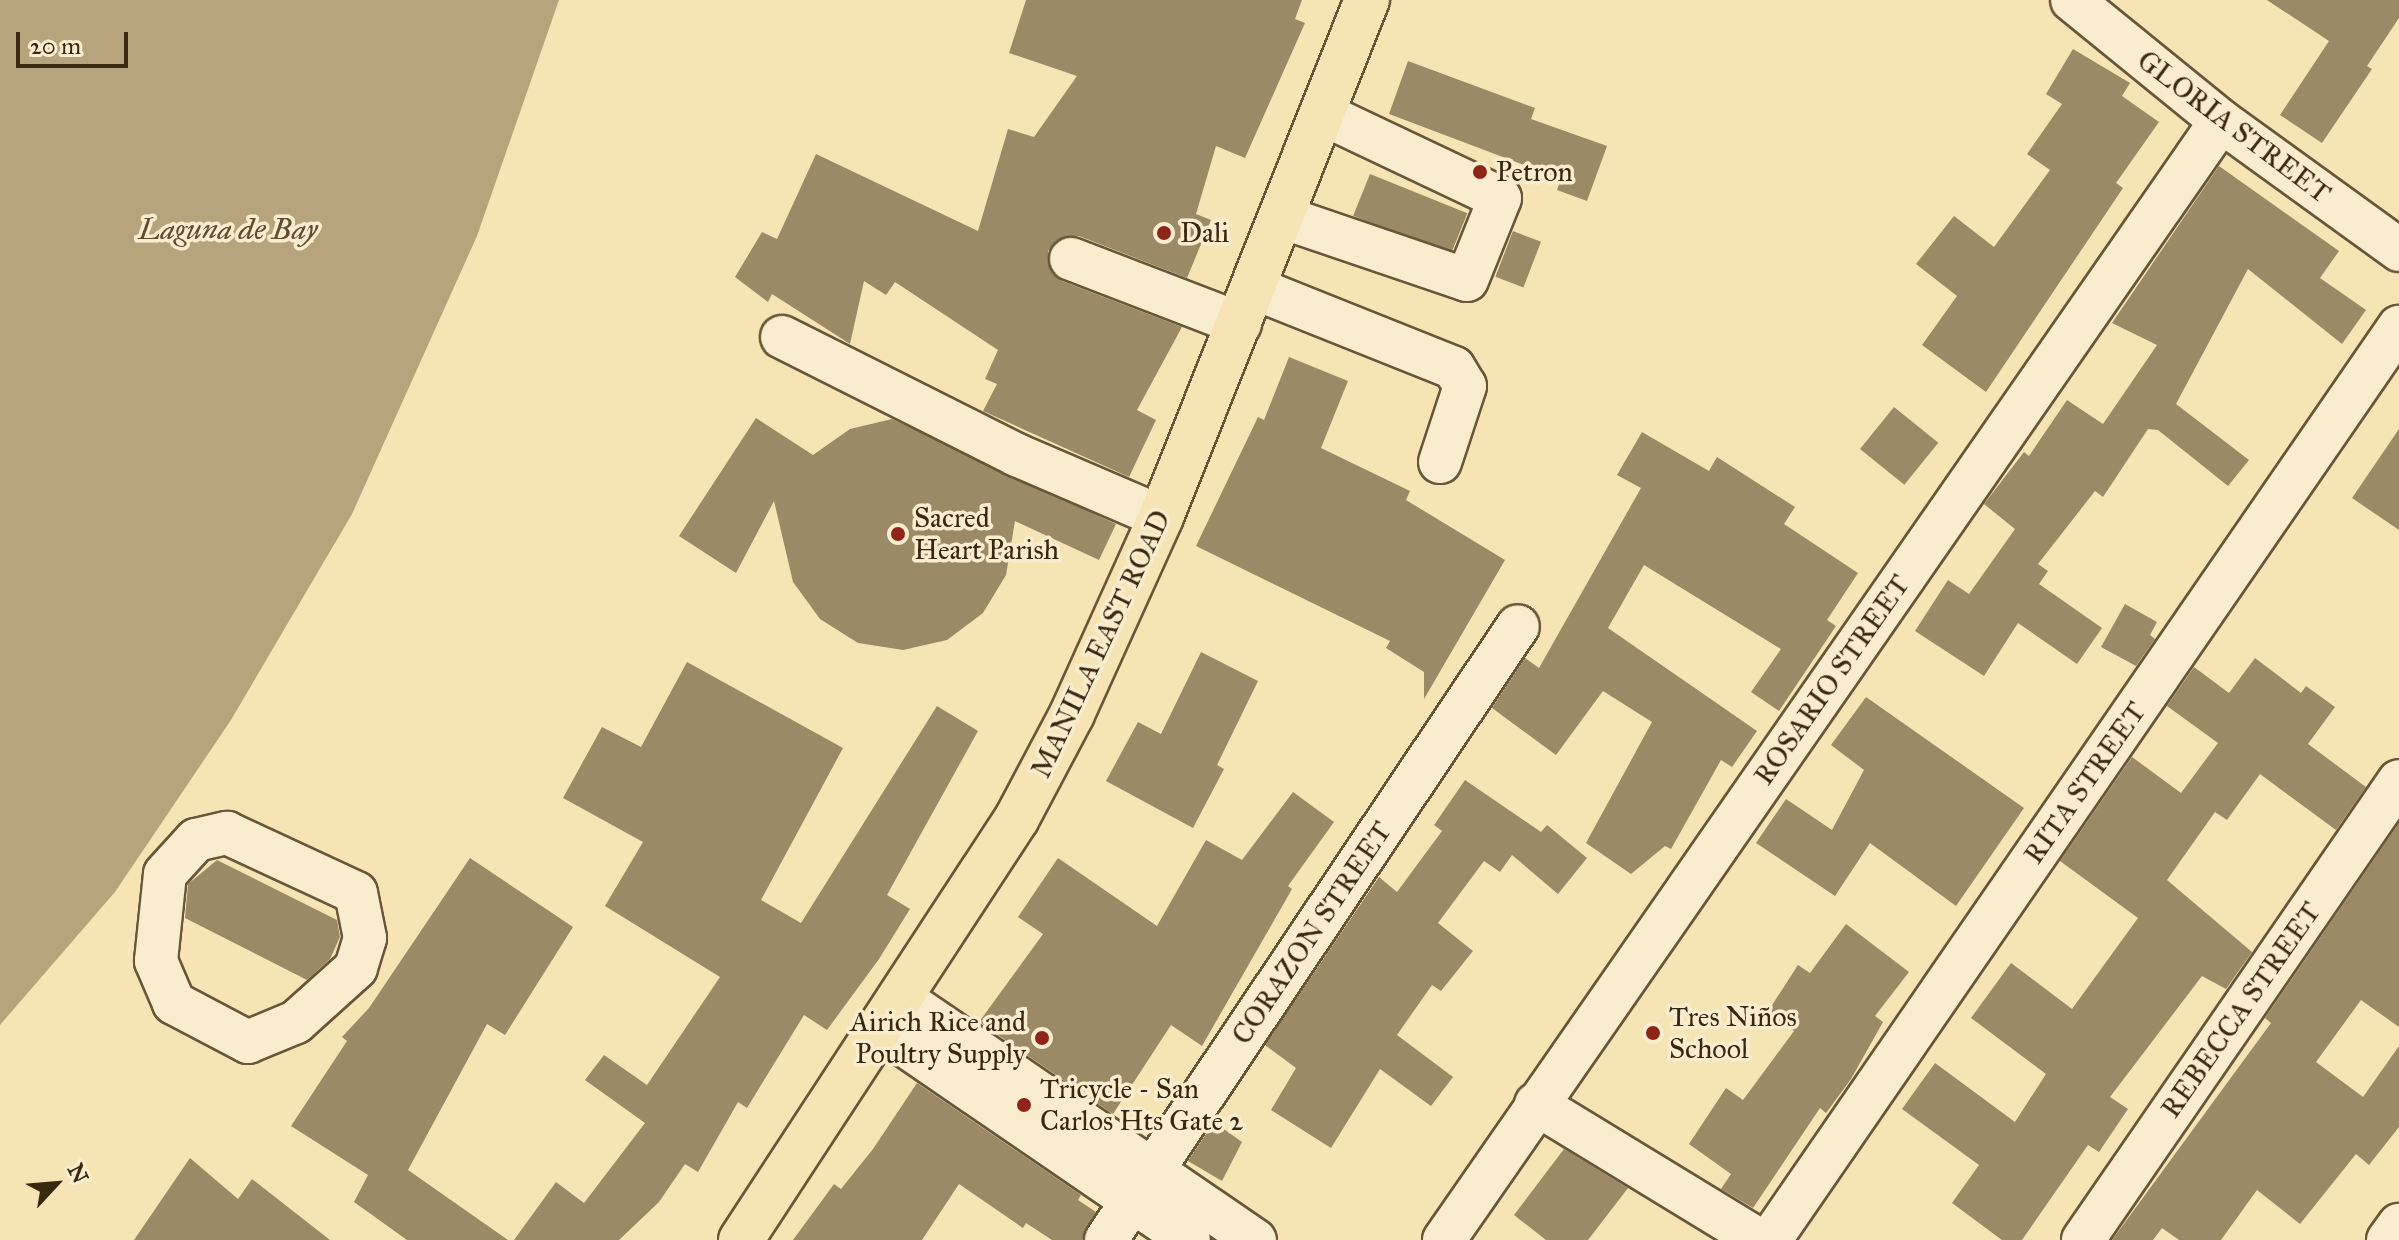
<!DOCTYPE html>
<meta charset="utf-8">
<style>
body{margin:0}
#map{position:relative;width:2399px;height:1240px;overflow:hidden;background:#f7e4b5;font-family:"IM FELL Great Primer",serif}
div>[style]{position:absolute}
.water>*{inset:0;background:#b7a47d}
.building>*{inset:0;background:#9c8965;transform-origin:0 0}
.roads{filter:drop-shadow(2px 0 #695638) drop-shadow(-2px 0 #695638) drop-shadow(0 2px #695638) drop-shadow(0 -2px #695638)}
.minor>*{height:42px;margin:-21px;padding:0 21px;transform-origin:21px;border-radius:21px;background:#faedcf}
.major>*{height:44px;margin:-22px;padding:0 22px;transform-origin:22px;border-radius:22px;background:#f7e4b5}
.dots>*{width:22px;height:22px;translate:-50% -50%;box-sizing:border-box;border:4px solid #faedcf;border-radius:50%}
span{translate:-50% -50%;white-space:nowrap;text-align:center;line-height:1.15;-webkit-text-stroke:7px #faedcf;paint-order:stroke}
.street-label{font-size:28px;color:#3a270f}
.poi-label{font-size:28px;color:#3a270f}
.left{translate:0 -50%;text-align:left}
.right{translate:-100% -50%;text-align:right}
.water-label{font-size:30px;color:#604c30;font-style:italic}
.north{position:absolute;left:16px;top:1144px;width:80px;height:80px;-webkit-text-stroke:6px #faedcf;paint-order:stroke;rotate:64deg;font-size:22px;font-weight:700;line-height:32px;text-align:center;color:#3a270f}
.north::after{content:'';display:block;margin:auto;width:28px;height:36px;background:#3a270f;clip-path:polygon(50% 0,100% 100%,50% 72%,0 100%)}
.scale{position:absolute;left:16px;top:32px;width:112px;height:36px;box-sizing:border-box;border:4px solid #3a270f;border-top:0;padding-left:10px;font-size:24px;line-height:28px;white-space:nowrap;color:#3a270f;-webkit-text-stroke:6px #faedcf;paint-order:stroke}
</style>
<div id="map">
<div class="water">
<i style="clip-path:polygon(0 0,559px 0,477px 236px,352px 514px,231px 720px,115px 892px,0 1025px)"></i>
</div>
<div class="building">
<i style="clip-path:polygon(1026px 0,1302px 0,1295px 19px,1305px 23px,1245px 158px,1216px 146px,1196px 214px,1211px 220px,1187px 278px,1079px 236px,1057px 240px,1048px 251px,1052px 273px,1062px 281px,1182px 327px,1137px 410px,1156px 420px,1129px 477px,983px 411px,997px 384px,985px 379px,998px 350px,895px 282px,886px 295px,864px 281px,850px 344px,772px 294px,768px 302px,735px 277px,762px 232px,777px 239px,816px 154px,978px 231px,1008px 129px,1034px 137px,1077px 76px,1009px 53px)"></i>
<i style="clip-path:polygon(2267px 0,2399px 0,2399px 18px,2367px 66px,2372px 69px,2322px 143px,2280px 115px,2329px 41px)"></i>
<i style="clip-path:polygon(2073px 49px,2130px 83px,2122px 96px,2159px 122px,2116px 183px,2123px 188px,1986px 392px,1922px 345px,1957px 296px,1916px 264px,1954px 216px,1994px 247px,2050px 170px,2027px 154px,2062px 104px,2046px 94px)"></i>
<i style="clip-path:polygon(1408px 61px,1535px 108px,1531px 119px,1607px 146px,1587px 201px,1557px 190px,1561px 179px,1389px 114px)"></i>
<i style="clip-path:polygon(2219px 166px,2339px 251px,2320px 278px,2366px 310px,2342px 344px,2248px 269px,2176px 404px,2249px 460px,2228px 486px,2158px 430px,2148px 429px,2103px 497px,2095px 491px,2038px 564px,2048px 571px,2039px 584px,2102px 628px,2077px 664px,2018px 623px,1984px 676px,1915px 631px,1948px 580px,1969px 594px,2015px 529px,1984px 504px,2024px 452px,2029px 456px,2067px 400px,2103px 424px,2157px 345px,2112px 323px)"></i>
<i style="left:1370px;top:174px;width:105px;height:45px;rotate:22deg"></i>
<i style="left:1513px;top:231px;width:30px;height:49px;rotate:21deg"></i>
<i style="clip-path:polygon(1289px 357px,1348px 381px,1321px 448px,1410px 491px,1406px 500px,1505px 560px,1424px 699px,1424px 672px,1386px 648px,1390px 641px,1196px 546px,1258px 417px,1264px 420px)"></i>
<i style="left:1894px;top:407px;width:57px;height:54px;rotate:39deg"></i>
<i style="clip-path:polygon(756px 418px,813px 455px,850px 429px,892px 419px,1116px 524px,1099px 560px,1015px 521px,1006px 575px,983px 613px,947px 640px,903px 650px,858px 643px,820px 619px,793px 582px,774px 501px,736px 573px,679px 536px)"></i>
<i style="clip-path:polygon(2399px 429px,2399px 530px,2352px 498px)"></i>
<i style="clip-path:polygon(1642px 432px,1709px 471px,1717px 457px,1795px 507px,1784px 524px,1858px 573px,1827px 620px,1836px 626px,1779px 711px,1751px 692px,1781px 649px,1644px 565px,1608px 628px,1757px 731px,1732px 767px,1721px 760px,1671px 849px,1665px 846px,1631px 874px,1586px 843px,1652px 722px,1603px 691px,1556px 755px,1492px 708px,1525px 658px,1539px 668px,1641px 488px,1617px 475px)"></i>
<i style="clip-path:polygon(2125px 604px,2157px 622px,2150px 635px,2155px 639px,2136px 666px,2101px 647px)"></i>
<i style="clip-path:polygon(1201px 652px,1258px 681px,1217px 765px,1224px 769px,1193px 828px,1106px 781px,1138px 722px,1161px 734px)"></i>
<i style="clip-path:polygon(2255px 658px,2301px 693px,2306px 686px,2335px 707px,2308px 744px,2366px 787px,2336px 830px,2260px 774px,2227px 820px,2215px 812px,2167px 880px,2252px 952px,2226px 989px,2202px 976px,2110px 1097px,2128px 1109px,2099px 1152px,2088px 1145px,2022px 1240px,2002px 1240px,1952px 1203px,1979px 1165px,1902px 1109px,1935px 1063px,2015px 1122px,2046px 1074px,1971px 1018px,2011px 963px,2072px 1009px,2138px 918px,2060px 861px,2132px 757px,2181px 793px,2218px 743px,2167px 706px,2194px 667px,2229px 693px)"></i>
<i style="clip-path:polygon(687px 662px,843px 748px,761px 900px,801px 923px,937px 706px,978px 731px,887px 895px,910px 909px,879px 959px,827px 1030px,804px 1015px,747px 1108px,738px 1102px,698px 1172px,685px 1164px,659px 1202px,619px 1240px,514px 1240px,556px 1182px,584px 1203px,645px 1123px,585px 1080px,604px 1055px,647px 1085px,720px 977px,605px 906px,643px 842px,563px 798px,602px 727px,641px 747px)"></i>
<i style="clip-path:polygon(1866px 697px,2024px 808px,1956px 906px,1870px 843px,1835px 896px,1756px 843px,1786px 799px,1832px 830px,1864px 770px,1831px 745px)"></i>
<i style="clip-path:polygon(1465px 780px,1541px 832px,1547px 825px,1587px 858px,1558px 894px,1512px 855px,1500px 872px,1484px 861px,1438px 923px,1473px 951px,1441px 991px,1432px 985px,1397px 1035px,1453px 1077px,1431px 1106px,1380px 1069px,1331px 1148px,1271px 1110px,1296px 1068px,1265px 1045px,1379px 877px,1397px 892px,1442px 831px,1434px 825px)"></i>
<i style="clip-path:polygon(1293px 792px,1334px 822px,1288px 886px,1292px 889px,1202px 1046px,1171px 1025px,1113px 1114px,979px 1022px,1043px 934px,1018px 917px,1058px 858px,1157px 926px,1206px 840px,1242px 860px)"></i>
<i style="clip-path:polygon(2399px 823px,2399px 1027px,2361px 1000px,2316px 1062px,2363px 1097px,2399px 1046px,2399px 1127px,2369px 1165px,2356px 1154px,2300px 1224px,2257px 1190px,2221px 1240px,2179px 1240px,2162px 1228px,2153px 1240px,2112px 1240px,2271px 1023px,2265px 1018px)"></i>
<i style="clip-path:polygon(470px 858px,573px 927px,505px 1035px,487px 1024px,408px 1170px,508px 1240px,407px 1240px,354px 1202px,368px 1175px,291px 1126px,347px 1041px,342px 1037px,369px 1008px)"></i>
<i style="clip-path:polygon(217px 860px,337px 920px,340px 937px,330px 959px,307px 980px,185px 918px,188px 884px)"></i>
<i style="clip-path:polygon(1846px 924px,1909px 972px,1875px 1016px,1883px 1022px,1851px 1079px,1826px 1113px,1820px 1108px,1753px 1208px,1721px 1189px,1731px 1174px,1689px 1144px,1726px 1088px,1743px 1100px,1794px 1031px,1767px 1013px,1798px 965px,1810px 973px)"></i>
<i style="clip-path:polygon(917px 1083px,1081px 1195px,1078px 1200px,1096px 1212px,1082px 1240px,1052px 1240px,1026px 1223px,1023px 1228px,959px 1184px,922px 1240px,793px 1240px,834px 1184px,841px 1189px,873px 1149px)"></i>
<i style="clip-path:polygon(1214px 1122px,1242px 1142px,1222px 1181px,1188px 1161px)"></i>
<i style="clip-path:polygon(1564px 1149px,1628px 1188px,1588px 1240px,1546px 1240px,1514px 1215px)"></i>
<i style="clip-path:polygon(190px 1158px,238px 1199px,252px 1179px,330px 1240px,134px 1240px)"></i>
</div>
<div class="roads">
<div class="minor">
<i style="left:2072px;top:0;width:192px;rotate:39.1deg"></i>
<i style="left:2221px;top:121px;width:220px;rotate:35.9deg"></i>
<i style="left:1282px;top:217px;width:195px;rotate:18.8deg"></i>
<i style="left:1467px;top:280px;width:88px;rotate:-68.1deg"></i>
<i style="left:1500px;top:198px;width:196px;rotate:-154.6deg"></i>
<i style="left:1071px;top:259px;width:181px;rotate:21deg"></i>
<i style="left:1254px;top:288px;width:215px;rotate:21.8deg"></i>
<i style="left:1454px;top:368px;width:21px;rotate:59deg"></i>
<i style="left:1465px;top:386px;width:80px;rotate:108.2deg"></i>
<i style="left:782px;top:337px;width:263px;rotate:26.7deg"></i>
<i style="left:1017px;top:455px;width:157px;rotate:23.3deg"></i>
<i style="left:227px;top:833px;width:142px;rotate:24.9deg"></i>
<i style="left:356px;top:893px;width:46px;rotate:78.7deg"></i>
<i style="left:365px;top:938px;width:31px;rotate:107deg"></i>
<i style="left:356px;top:968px;width:81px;rotate:138deg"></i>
<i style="left:296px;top:1022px;width:52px;rotate:157.4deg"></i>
<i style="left:248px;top:1042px;width:84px;rotate:-152.2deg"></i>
<i style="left:174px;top:1003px;width:46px;rotate:-113.2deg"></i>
<i style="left:156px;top:961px;width:87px;rotate:-84.1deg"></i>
<i style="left:165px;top:874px;width:46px;rotate:-47.6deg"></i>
<i style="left:196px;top:840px;width:32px;rotate:-13deg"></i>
<i style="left:901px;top:998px;width:429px;rotate:34.4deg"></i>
<i style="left:881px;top:1029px;width:373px;rotate:34.4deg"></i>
<i style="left:1536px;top:1104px;width:261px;rotate:31.4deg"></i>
<i style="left:1106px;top:1240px;width:739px;rotate:-56.14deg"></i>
<i style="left:1444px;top:1240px;width:1362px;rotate:-55.23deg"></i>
<i style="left:1770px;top:1240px;width:1109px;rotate:-55.44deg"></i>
<i style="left:2083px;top:1240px;width:557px;rotate:-55.45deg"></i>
<i style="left:2388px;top:1240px;width:19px;rotate:-54deg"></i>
</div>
<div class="major">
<i style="left:741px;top:1240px;width:504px;rotate:-56.81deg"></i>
<i style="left:1017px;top:818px;width:118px;rotate:-62.1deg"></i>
<i style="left:1072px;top:714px;width:216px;rotate:-65.7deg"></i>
<i style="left:1161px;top:517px;width:557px;rotate:-68.28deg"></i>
</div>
</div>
<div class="dots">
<i style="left:1480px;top:172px;background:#8f2418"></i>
<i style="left:1164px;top:233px;background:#8f2418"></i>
<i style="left:898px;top:534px;background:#8f2418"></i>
<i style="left:1653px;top:1033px;background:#8f2418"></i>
<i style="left:1042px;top:1038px;background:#8f2418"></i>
<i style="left:1024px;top:1105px;background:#8f2418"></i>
</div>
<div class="street-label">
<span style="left:2234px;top:127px;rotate:37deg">GLORIA STREET</span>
<span style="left:1101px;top:644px;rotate:-65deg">MANILA EAST ROAD</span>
<span style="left:1832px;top:680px;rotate:-55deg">ROSARIO STREET</span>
<span style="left:2085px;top:783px;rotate:-55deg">RITA STREET</span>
<span style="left:1312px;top:933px;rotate:-56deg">CORAZON STREET</span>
<span style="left:2241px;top:1010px;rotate:-55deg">REBECCA STREET</span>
</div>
<div class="poi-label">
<span class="left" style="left:1496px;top:172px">Petron</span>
<span class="left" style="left:1180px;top:233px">Dali</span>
<span class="left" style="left:914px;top:534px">Sacred<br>Heart Parish</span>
<span class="left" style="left:1669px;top:1033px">Tres Niños<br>School</span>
<span class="right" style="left:1026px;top:1038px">Airich Rice and<br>Poultry Supply</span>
<span class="left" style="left:1040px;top:1105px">Tricycle - San<br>Carlos Hts Gate 2</span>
</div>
<div class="water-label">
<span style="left:228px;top:229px">Laguna de Bay</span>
</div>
<div class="north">N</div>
<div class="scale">20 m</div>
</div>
